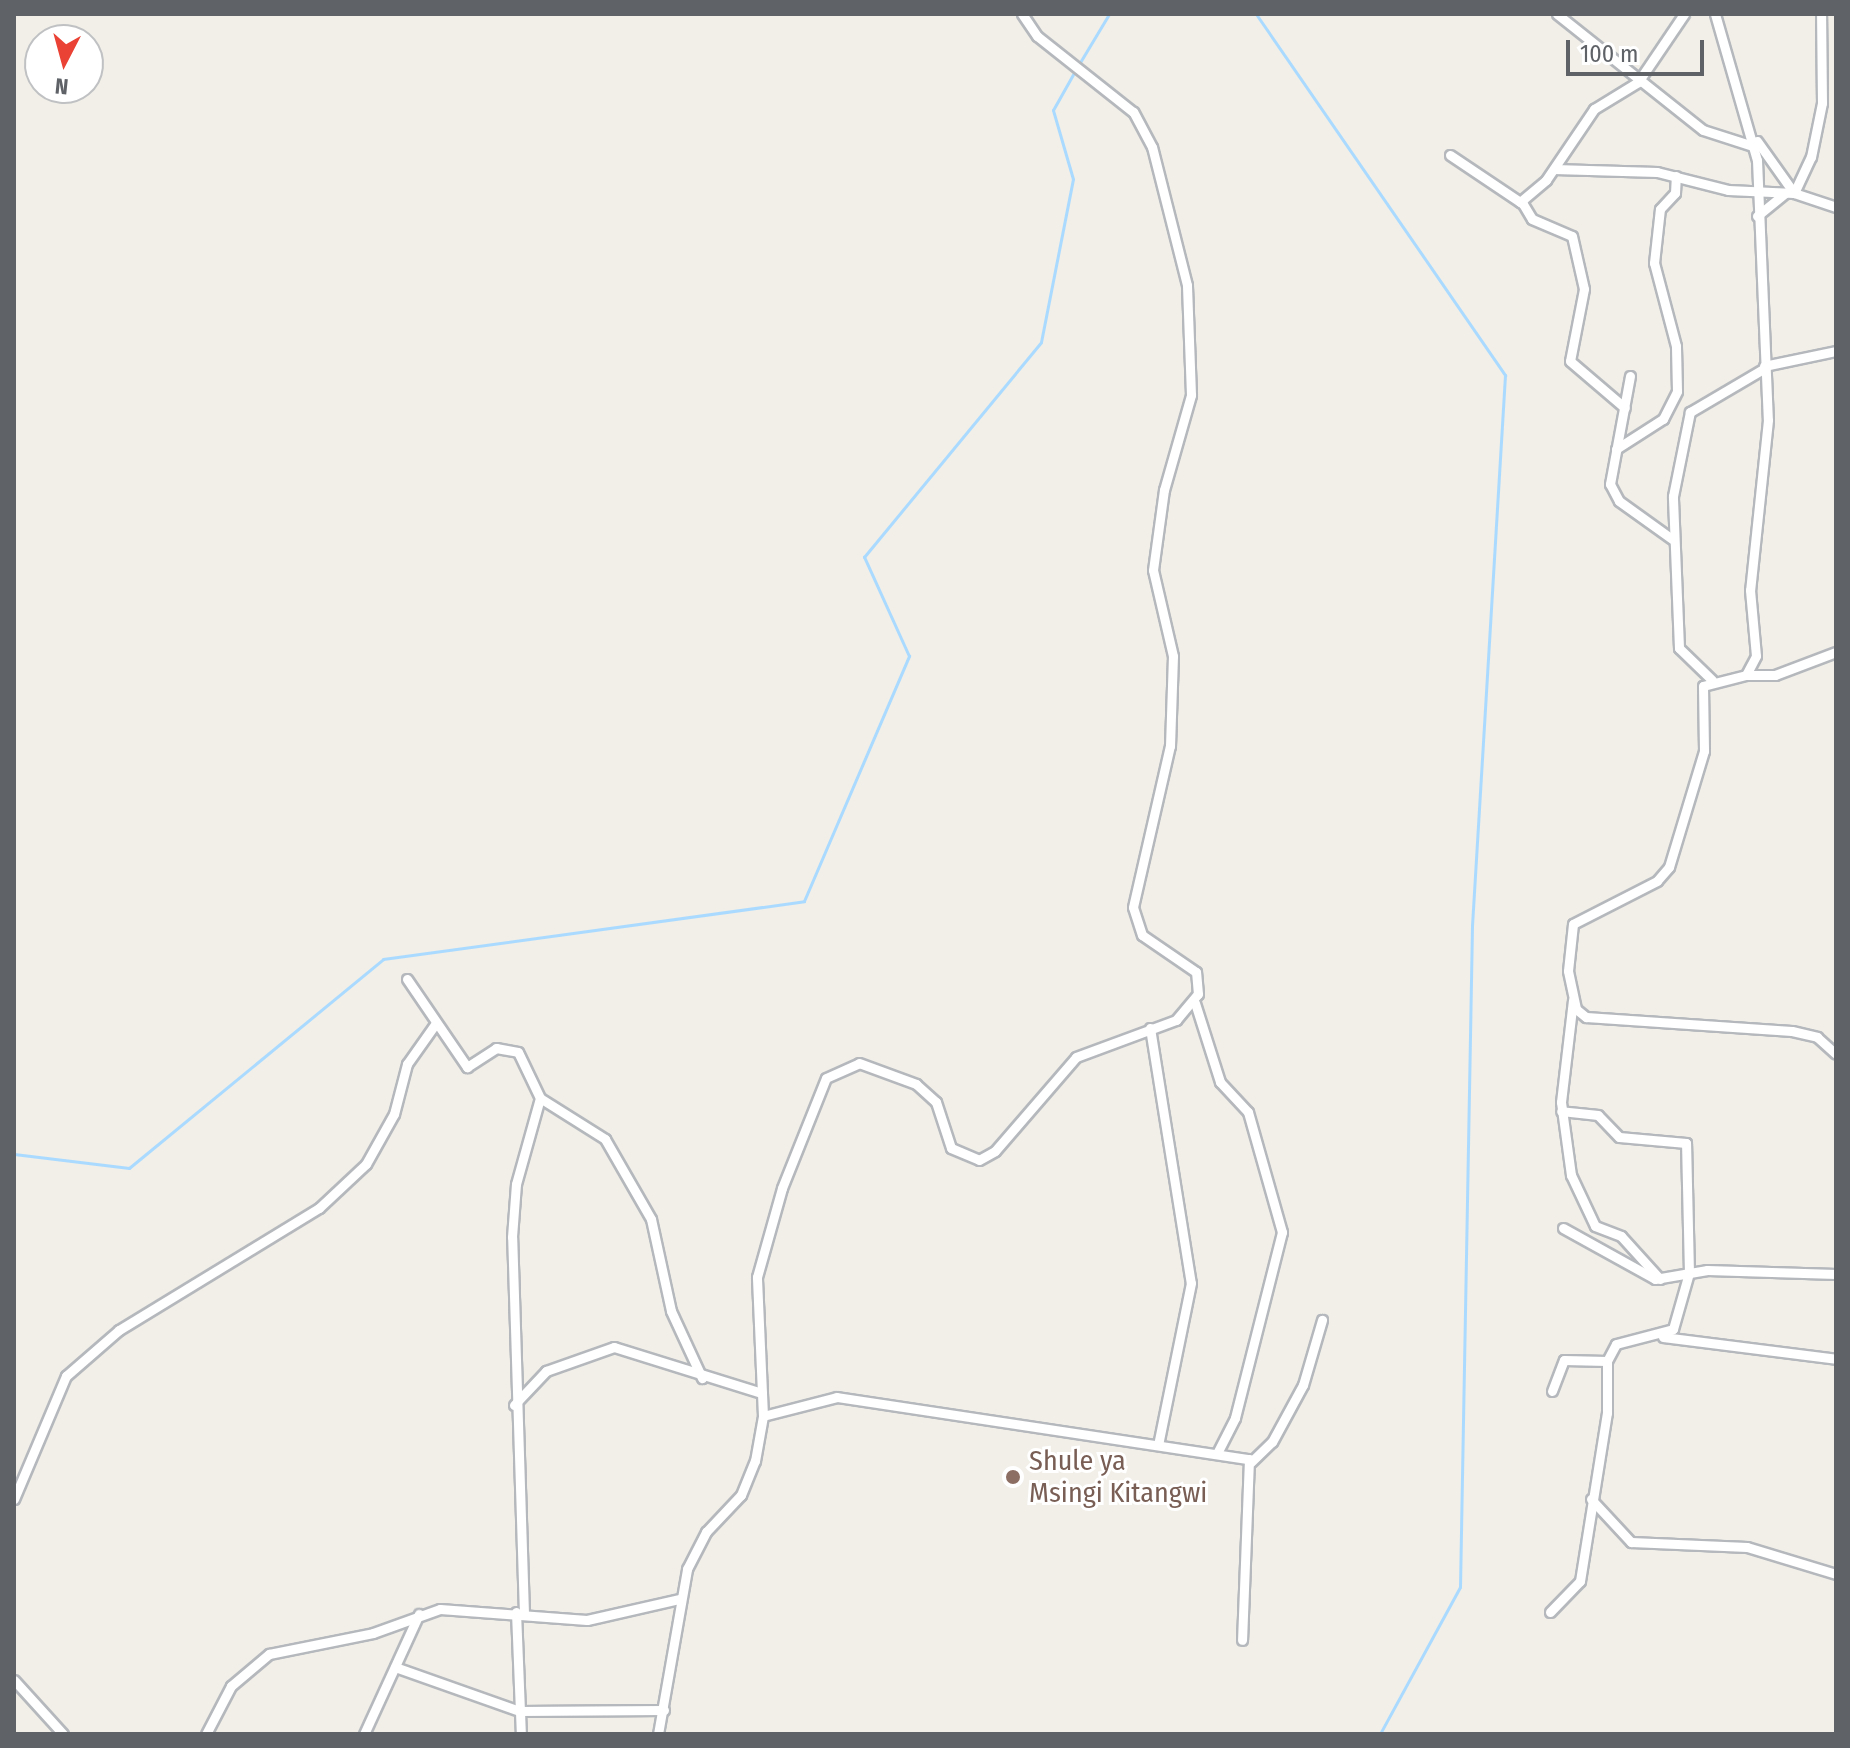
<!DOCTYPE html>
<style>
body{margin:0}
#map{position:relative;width:1850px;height:1748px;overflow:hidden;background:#f1efe8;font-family:"Fira Sans Condensed",sans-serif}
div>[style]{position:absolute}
.stream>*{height:3px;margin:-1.5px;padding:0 1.5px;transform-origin:1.5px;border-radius:1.5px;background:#aadaff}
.roads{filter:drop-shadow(2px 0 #b5b8bc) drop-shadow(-2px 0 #b5b8bc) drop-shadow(0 2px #b5b8bc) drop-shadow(0 -2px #b5b8bc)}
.minor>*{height:9px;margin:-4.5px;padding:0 4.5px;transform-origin:4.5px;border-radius:4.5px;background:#fff}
.dots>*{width:22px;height:22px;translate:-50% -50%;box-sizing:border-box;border:4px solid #fff;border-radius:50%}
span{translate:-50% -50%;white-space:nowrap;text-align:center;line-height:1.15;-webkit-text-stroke:6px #fff;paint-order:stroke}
.education-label{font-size:28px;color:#785e54}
.left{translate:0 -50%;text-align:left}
.frame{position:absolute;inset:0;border:16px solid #5f6368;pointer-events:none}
.north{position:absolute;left:24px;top:24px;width:80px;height:80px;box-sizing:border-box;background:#fff;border:2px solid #bfc1c3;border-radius:50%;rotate:186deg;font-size:22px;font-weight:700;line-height:32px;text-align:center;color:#5f6368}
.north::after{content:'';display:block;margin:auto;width:28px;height:36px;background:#ea4335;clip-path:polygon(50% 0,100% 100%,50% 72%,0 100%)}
.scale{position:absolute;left:1566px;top:40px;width:138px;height:36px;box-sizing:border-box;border:4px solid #5f6368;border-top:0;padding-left:10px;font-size:24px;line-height:28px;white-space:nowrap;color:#5f6368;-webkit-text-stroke:6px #fff;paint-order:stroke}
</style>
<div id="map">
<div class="stream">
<i style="left:1256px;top:14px;width:439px;rotate:55.4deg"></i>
<i style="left:1505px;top:375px;width:552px;rotate:93.43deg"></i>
<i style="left:1472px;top:926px;width:661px;rotate:91.04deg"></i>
<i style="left:1460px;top:1587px;width:167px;rotate:118.6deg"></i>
<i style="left:1079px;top:64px;width:58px;rotate:-59deg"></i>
<i style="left:14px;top:1154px;width:116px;rotate:6.9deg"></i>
<i style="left:129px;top:1168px;width:329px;rotate:-39.4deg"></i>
<i style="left:383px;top:959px;width:425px;rotate:-7.8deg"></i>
<i style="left:804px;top:901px;width:267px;rotate:-66.8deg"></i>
<i style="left:909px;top:656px;width:109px;rotate:-114.4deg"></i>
<i style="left:864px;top:557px;width:278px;rotate:-50.5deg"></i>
<i style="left:1041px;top:342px;width:166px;rotate:-78.9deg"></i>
<i style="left:1073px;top:179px;width:72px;rotate:-106.2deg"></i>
<i style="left:1053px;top:110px;width:45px;rotate:-60.6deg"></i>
</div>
<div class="roads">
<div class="minor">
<i style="left:1557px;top:14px;width:186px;rotate:38.5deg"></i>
<i style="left:1703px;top:130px;width:56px;rotate:17.8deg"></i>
<i style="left:1715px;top:14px;width:152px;rotate:74deg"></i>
<i style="left:1757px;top:160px;width:260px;rotate:87.6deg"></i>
<i style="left:1768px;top:420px;width:171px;rotate:96deg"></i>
<i style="left:1750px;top:590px;width:66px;rotate:84.8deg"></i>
<i style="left:1756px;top:656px;width:21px;rotate:118deg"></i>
<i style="left:1746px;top:675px;width:44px;rotate:165.7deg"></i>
<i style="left:1703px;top:686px;width:65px;rotate:89.1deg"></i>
<i style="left:1704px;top:751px;width:121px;rotate:106.8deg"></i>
<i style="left:1669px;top:867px;width:18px;rotate:131deg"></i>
<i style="left:1657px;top:881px;width:94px;rotate:152.9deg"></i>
<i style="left:1573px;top:924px;width:47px;rotate:96.1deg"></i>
<i style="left:1568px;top:971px;width:39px;rotate:78deg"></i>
<i style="left:1576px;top:1009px;width:13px;rotate:39deg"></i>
<i style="left:1586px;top:1017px;width:206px;rotate:3.9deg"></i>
<i style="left:1792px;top:1031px;width:26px;rotate:13deg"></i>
<i style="left:1817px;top:1037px;width:25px;rotate:42deg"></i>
<i style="left:1757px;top:141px;width:64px;rotate:54.6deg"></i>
<i style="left:1794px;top:193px;width:40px;rotate:-65deg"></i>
<i style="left:1811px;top:157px;width:55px;rotate:-78.5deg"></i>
<i style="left:1822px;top:103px;width:89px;rotate:-90.6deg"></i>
<i style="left:1450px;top:155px;width:88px;rotate:33.9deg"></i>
<i style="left:1523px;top:204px;width:17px;rotate:59deg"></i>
<i style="left:1532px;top:219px;width:43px;rotate:23deg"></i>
<i style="left:1572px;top:236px;width:54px;rotate:77.2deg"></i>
<i style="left:1584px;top:289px;width:73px;rotate:101deg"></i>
<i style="left:1570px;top:361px;width:72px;rotate:40.5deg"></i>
<i style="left:1554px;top:169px;width:103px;rotate:1.7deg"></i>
<i style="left:1657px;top:172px;width:73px;rotate:14.2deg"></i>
<i style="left:1728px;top:190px;width:66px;rotate:2.6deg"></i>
<i style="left:1794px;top:193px;width:44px;rotate:18.4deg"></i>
<i style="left:1520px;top:202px;width:34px;rotate:-40deg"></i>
<i style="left:1546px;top:180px;width:86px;rotate:-55.9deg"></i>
<i style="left:1594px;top:109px;width:52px;rotate:-31.5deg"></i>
<i style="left:1638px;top:82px;width:82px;rotate:-55.9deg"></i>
<i style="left:1757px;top:216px;width:36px;rotate:-39deg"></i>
<i style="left:1764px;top:366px;width:74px;rotate:-11.8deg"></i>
<i style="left:1630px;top:376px;width:110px;rotate:100.5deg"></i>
<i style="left:1610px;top:484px;width:19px;rotate:62deg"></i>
<i style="left:1619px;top:501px;width:65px;rotate:35.6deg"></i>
<i style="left:1616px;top:449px;width:56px;rotate:-32.6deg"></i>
<i style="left:1663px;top:419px;width:31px;rotate:-63deg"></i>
<i style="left:1677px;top:391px;width:45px;rotate:-91.3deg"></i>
<i style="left:1676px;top:346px;width:86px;rotate:-104.8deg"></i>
<i style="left:1654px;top:263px;width:54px;rotate:-83.7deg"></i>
<i style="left:1660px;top:209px;width:22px;rotate:-47deg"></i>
<i style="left:1675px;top:193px;width:17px;rotate:-87deg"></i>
<i style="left:1746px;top:675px;width:29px"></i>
<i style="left:1775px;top:675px;width:65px;rotate:-20.7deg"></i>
<i style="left:1712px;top:680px;width:46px;rotate:-135.9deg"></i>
<i style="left:1679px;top:648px;width:152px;rotate:-92.3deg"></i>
<i style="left:1673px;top:496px;width:86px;rotate:-78.6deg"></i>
<i style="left:1690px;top:412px;width:87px;rotate:-30.4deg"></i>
<i style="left:407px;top:979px;width:107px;rotate:55.7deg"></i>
<i style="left:467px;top:1067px;width:35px;rotate:-33deg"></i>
<i style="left:496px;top:1048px;width:22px;rotate:10deg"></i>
<i style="left:518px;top:1052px;width:51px;rotate:64.4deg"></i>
<i style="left:540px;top:1098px;width:77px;rotate:32.2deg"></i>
<i style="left:605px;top:1139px;width:92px;rotate:60.1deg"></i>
<i style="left:651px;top:1219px;width:94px;rotate:77.7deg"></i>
<i style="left:671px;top:1311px;width:74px;rotate:65.2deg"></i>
<i style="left:1573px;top:1000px;width:103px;rotate:96.7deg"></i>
<i style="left:1561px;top:1102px;width:74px;rotate:82.2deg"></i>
<i style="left:1571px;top:1175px;width:56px;rotate:64.8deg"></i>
<i style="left:1595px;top:1226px;width:28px;rotate:21deg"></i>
<i style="left:1621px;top:1236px;width:58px;rotate:47.8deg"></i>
<i style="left:1195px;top:1003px;width:83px;rotate:72.4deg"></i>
<i style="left:1220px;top:1082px;width:41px;rotate:47deg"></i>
<i style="left:1248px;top:1112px;width:125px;rotate:74.2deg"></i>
<i style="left:1282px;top:1232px;width:192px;rotate:104.2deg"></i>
<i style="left:1235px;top:1418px;width:39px;rotate:117deg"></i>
<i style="left:1150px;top:1028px;width:258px;rotate:80.9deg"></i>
<i style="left:1191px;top:1283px;width:165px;rotate:101.5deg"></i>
<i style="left:1563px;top:1228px;width:105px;rotate:29deg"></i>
<i style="left:1655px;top:1279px;width:53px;rotate:-9.8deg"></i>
<i style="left:1707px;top:1270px;width:129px;rotate:1.8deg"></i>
<i style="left:1663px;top:1337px;width:174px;rotate:7.2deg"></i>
<i style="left:1552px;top:1391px;width:33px;rotate:-69deg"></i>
<i style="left:1564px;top:1360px;width:43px;rotate:1.3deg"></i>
<i style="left:1607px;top:1361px;width:19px;rotate:-62deg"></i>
<i style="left:1616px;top:1344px;width:59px;rotate:-14.7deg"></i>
<i style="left:1673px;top:1329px;width:58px;rotate:-74.1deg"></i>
<i style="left:1689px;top:1273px;width:130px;rotate:-91.3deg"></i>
<i style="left:1686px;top:1143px;width:67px;rotate:-174.9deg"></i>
<i style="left:1619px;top:1137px;width:30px;rotate:-134deg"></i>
<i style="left:1598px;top:1115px;width:37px;rotate:-174deg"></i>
<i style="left:514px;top:1405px;width:47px;rotate:-46.7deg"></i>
<i style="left:546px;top:1371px;width:72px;rotate:-19.4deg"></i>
<i style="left:614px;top:1347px;width:155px;rotate:17.3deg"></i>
<i style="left:763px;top:1416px;width:76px;rotate:-14.4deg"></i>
<i style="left:837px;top:1397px;width:417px;rotate:8.6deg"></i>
<i style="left:1249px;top:1459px;width:181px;rotate:92.2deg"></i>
<i style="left:1251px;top:1462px;width:29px;rotate:-44deg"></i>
<i style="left:1272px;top:1442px;width:65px;rotate:-61.5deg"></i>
<i style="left:1303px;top:1385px;width:68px;rotate:-73.7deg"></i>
<i style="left:14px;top:1499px;width:134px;rotate:-67.1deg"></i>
<i style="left:66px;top:1376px;width:70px;rotate:-41deg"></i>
<i style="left:119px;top:1330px;width:234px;rotate:-31.4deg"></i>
<i style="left:319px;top:1208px;width:64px;rotate:-43.1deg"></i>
<i style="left:366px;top:1164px;width:57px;rotate:-60.8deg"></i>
<i style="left:394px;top:1114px;width:52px;rotate:-75.4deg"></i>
<i style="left:407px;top:1064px;width:50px;rotate:-54.7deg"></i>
<i style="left:1591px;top:1499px;width:59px;rotate:47.1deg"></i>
<i style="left:1631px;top:1542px;width:116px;rotate:2.5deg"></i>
<i style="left:1747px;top:1547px;width:93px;rotate:16.9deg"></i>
<i style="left:516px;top:1612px;width:122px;rotate:87.7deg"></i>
<i style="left:1550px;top:1612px;width:43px;rotate:-45.9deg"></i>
<i style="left:1580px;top:1581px;width:170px;rotate:-80.9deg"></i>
<i style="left:1607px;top:1413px;width:52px;rotate:-90deg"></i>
<i style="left:524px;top:1614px;width:377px;rotate:-91.8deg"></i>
<i style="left:512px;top:1237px;width:53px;rotate:-85.7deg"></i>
<i style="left:516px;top:1184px;width:89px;rotate:-74.4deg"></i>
<i style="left:395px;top:1667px;width:132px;rotate:19.5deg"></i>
<i style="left:519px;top:1711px;width:145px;rotate:-0.4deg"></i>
<i style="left:14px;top:1680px;width:73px;rotate:47.8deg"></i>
<i style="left:206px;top:1734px;width:54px;rotate:-62.5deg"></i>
<i style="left:231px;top:1686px;width:50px;rotate:-40.1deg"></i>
<i style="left:269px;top:1654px;width:106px;rotate:-11.4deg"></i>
<i style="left:373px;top:1633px;width:71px;rotate:-19.7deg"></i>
<i style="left:440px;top:1609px;width:147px;rotate:4.3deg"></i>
<i style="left:587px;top:1620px;width:94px;rotate:-12.9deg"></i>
<i style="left:364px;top:1734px;width:132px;rotate:-65.4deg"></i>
<i style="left:658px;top:1734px;width:168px;rotate:-80deg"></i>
<i style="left:687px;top:1569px;width:42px;rotate:-62.8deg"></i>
<i style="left:706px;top:1532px;width:51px;rotate:-46.6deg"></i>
<i style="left:741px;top:1495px;width:37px;rotate:-68deg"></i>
<i style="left:755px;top:1461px;width:46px;rotate:-79.9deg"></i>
<i style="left:763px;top:1416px;width:139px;rotate:-92.5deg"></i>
<i style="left:757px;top:1277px;width:92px;rotate:-74.3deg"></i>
<i style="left:782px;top:1188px;width:118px;rotate:-68.2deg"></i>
<i style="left:826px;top:1078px;width:36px;rotate:-24deg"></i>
<i style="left:859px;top:1063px;width:61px;rotate:20.2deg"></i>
<i style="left:916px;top:1084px;width:27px;rotate:42deg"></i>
<i style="left:936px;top:1102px;width:48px;rotate:71.9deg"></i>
<i style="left:951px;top:1148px;width:30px;rotate:23deg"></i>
<i style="left:979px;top:1160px;width:18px;rotate:-29deg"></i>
<i style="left:995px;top:1151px;width:124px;rotate:-49.2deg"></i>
<i style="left:1076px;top:1057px;width:107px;rotate:-20.3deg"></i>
<i style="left:1176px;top:1020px;width:34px;rotate:-50deg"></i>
<i style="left:1198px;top:994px;width:22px;rotate:-95deg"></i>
<i style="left:1196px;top:972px;width:65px;rotate:-145.6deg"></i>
<i style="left:1142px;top:935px;width:29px;rotate:-108deg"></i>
<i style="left:1133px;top:907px;width:165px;rotate:-77.1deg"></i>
<i style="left:1170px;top:746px;width:90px;rotate:-88.1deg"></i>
<i style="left:1173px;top:656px;width:88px;rotate:-103.1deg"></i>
<i style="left:1153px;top:570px;width:81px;rotate:-82.2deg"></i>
<i style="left:1164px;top:490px;width:99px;rotate:-74.1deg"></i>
<i style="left:1191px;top:395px;width:110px;rotate:-92.1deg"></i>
<i style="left:1187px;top:285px;width:142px;rotate:-104.2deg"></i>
<i style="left:1152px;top:147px;width:40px;rotate:-118deg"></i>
<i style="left:1133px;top:112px;width:122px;rotate:-141.6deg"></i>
<i style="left:1037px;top:36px;width:27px;rotate:-124deg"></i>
</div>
</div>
<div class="dots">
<i style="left:1013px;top:1477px;background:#8d6e63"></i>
</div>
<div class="education-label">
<span class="left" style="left:1029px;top:1477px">Shule ya<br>Msingi Kitangwi</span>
</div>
<div class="frame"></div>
<div class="north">N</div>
<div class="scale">100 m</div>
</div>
